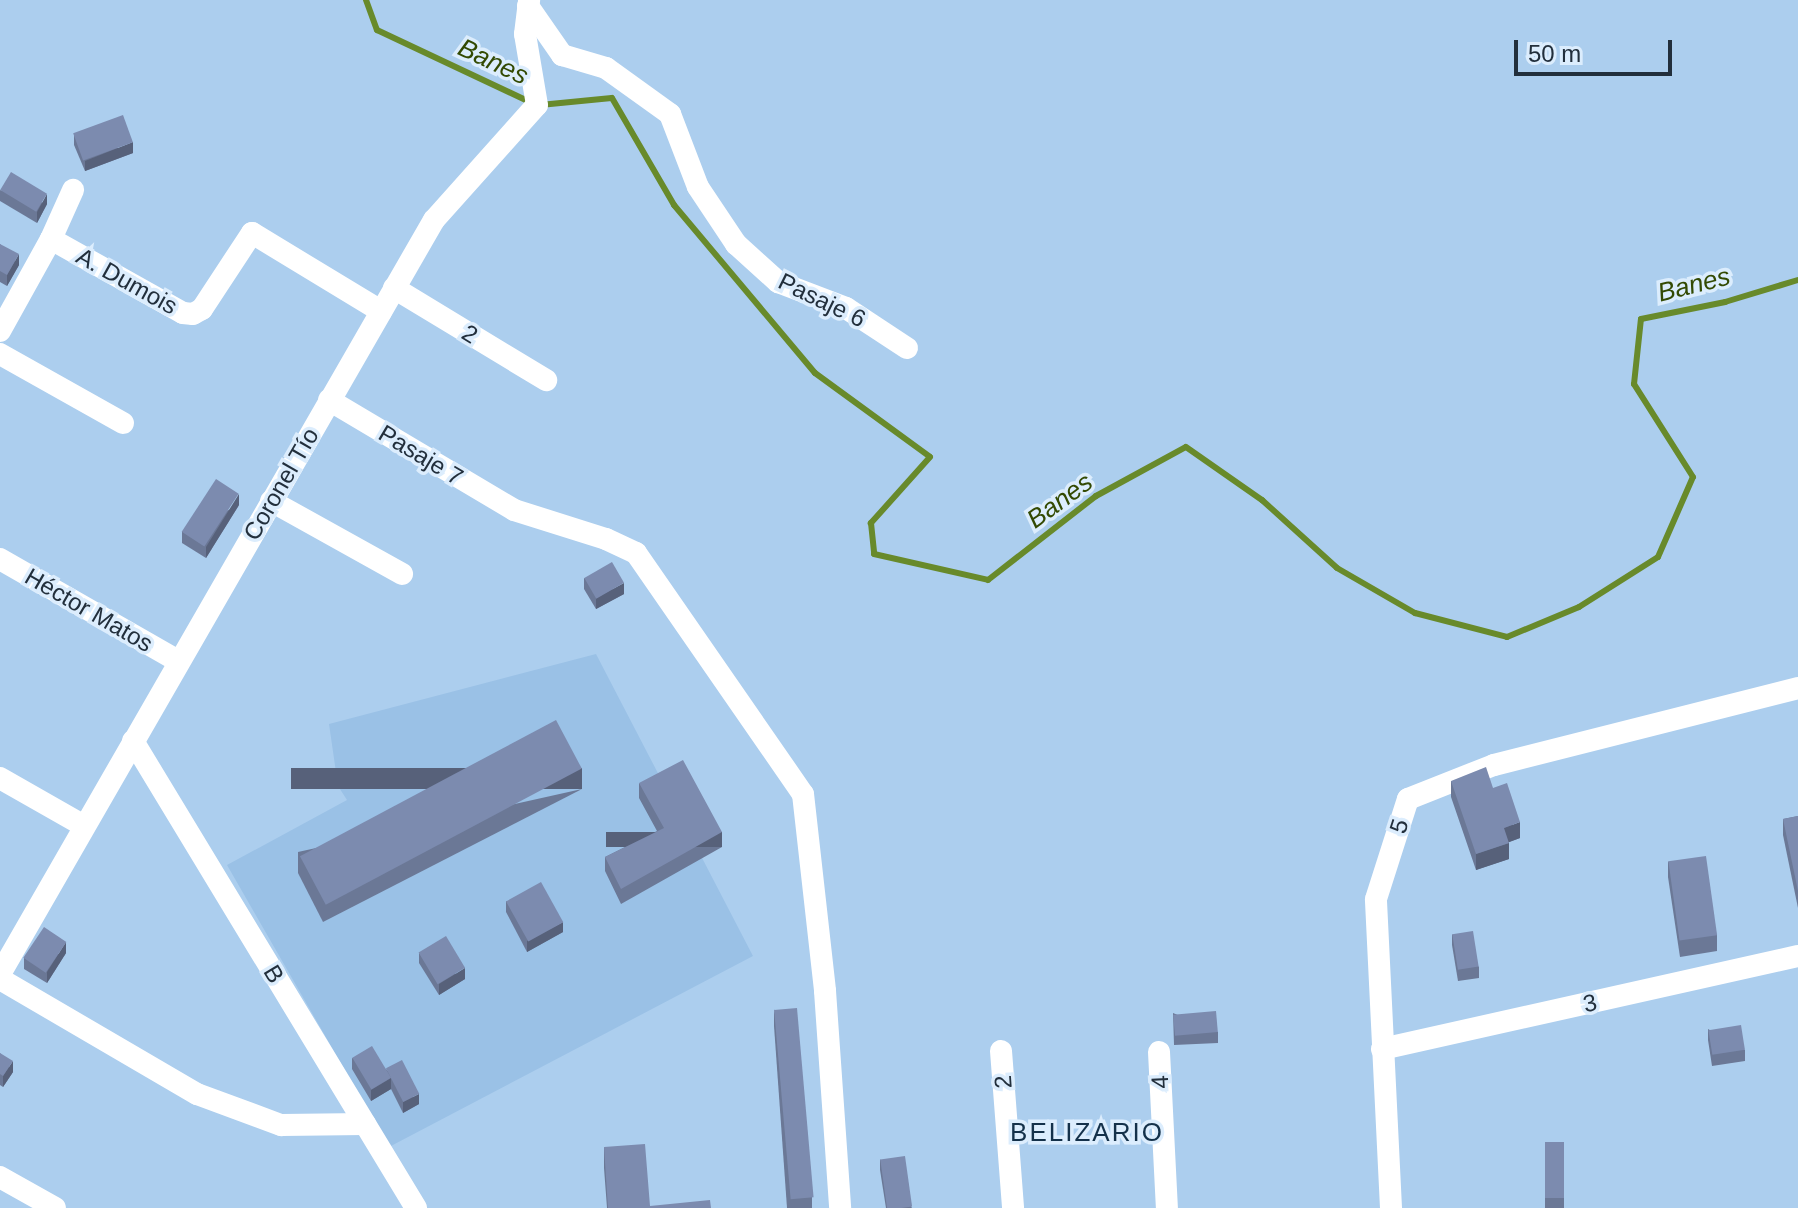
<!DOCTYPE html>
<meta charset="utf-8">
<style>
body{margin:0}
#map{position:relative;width:1798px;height:1208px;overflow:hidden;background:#acceee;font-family:Arial,sans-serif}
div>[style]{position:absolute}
.built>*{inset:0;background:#9ac1e6}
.stream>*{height:6px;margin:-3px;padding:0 3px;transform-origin:3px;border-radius:3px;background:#688a2b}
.street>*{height:22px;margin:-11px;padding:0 11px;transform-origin:11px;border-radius:11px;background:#fff}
.wall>*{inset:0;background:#6b7896;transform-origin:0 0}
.shaded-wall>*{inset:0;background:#57617a;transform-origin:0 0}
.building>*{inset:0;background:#7c8baf;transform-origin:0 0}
span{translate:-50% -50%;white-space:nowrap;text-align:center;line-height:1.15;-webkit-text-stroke:7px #dcedfd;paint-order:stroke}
.street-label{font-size:24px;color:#222f3c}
.water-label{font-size:26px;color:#334a03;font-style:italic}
.neighbourhood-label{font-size:26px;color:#14314a;letter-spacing:2px}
.scale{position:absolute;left:1514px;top:40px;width:158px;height:36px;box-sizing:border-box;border:4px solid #222f3c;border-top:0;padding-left:10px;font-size:24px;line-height:28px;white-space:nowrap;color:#222f3c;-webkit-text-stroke:6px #dcedfd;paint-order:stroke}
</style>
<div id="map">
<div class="built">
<i style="clip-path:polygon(596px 654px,753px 956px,389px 1147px,227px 865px,347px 800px,338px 786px,329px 724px)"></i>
</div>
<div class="stream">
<i style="left:366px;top:0;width:32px;rotate:70deg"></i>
<i style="left:377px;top:30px;width:169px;rotate:25.2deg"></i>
<i style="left:540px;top:105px;width:72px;rotate:-5.6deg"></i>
<i style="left:612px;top:98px;width:124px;rotate:59.9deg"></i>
<i style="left:674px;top:205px;width:219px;rotate:50deg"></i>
<i style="left:815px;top:373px;width:142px;rotate:36.1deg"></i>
<i style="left:930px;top:457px;width:89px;rotate:131.8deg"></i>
<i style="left:871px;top:523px;width:31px;rotate:84deg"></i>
<i style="left:874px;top:554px;width:117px;rotate:12.8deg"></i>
<i style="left:988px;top:580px;width:137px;rotate:-37.9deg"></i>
<i style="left:1096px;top:496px;width:102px;rotate:-28.6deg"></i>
<i style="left:1186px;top:447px;width:93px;rotate:34.9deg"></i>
<i style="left:1262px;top:500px;width:101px;rotate:42.2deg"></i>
<i style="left:1337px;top:568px;width:90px;rotate:30deg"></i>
<i style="left:1415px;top:613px;width:95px;rotate:14.6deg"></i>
<i style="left:1507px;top:637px;width:78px;rotate:-22.6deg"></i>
<i style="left:1579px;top:607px;width:93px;rotate:-32.3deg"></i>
<i style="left:1658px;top:557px;width:87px;rotate:-66.4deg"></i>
<i style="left:1693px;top:477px;width:110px;rotate:-122.4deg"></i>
<i style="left:1634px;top:384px;width:65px;rotate:-83.9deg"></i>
<i style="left:1641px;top:319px;width:86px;rotate:-11.4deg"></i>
<i style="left:1725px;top:302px;width:76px;rotate:-16.8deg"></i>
</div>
<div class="street">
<i style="left:528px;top:6px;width:60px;rotate:55.2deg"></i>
<i style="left:562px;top:55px;width:46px;rotate:16.5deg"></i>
<i style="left:606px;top:68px;width:79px;rotate:35.7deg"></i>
<i style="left:670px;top:114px;width:78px;rotate:69deg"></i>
<i style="left:698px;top:187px;width:69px;rotate:56.3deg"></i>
<i style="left:736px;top:244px;width:57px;rotate:42.1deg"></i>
<i style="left:778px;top:282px;width:73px;rotate:20.9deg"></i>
<i style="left:846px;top:308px;width:73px;rotate:33.3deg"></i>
<i style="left:51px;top:239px;width:151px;rotate:29.3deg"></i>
<i style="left:183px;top:313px;width:10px;rotate:6deg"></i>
<i style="left:193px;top:314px;width:10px;rotate:-29deg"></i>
<i style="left:202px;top:309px;width:91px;rotate:-56.7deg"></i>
<i style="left:252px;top:233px;width:151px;rotate:31.2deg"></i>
<i style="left:394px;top:288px;width:178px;rotate:31.2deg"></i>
<i style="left:0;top:331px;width:105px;rotate:-61deg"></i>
<i style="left:51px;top:239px;width:54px;rotate:-65.8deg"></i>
<i style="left:0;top:354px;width:141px;rotate:29.3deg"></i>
<i style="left:329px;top:400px;width:215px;rotate:30.7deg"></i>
<i style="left:514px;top:510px;width:96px;rotate:17.5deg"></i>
<i style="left:606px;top:539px;width:33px;rotate:25deg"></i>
<i style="left:636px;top:553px;width:293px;rotate:55.3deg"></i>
<i style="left:803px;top:794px;width:198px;rotate:83.6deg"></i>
<i style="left:825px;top:991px;width:218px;rotate:86deg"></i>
<i style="left:271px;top:501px;width:150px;rotate:29.1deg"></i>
<i style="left:0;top:559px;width:205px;rotate:29.8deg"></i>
<i style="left:133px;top:741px;width:546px;rotate:58.78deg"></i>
<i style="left:0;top:778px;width:97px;rotate:29.7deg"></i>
<i style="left:0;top:974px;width:870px;rotate:-60.08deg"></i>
<i style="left:434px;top:220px;width:154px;rotate:-48.2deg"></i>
<i style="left:537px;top:105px;width:72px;rotate:-99.6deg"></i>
<i style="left:525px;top:34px;width:34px;rotate:-83deg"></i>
<i style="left:0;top:979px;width:228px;rotate:30.3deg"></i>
<i style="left:197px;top:1094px;width:90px;rotate:20.3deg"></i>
<i style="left:281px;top:1125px;width:84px;rotate:-0.7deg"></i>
<i style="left:1382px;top:1049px;width:426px;rotate:-12.6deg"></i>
<i style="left:1001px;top:1051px;width:157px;rotate:85.6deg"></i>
<i style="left:1159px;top:1052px;width:156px;rotate:87.1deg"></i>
<i style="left:0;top:1177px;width:63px;rotate:29.4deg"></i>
<i style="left:1391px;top:1208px;width:309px;rotate:-92.8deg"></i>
<i style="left:1376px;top:899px;width:105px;rotate:-72.3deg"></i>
<i style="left:1408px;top:799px;width:92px;rotate:-21.6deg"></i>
<i style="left:1494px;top:765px;width:314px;rotate:-14.2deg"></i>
</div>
<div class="wall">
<i style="clip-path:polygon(74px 134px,133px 153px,85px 171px,74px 145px)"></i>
<i style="clip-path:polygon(0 190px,47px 204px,37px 223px,0 201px)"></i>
<i style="clip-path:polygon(0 244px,19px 265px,7px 286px,0 282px)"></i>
<i style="clip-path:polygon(239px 505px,206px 558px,182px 543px,182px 532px)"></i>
<i style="clip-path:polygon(584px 578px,624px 594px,596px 609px,584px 589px)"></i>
<i style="clip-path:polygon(1451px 781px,1493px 788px,1520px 838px,1509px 842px,1509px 859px,1476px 870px,1451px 797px)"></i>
<i style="clip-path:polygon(639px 783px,722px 847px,621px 904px,605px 871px,605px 857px,657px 831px,639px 798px)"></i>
<i style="clip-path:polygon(582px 789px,323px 922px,298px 873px,298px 852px)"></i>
<i style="clip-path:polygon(1798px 816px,1798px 908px,1783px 835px,1783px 819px)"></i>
<i style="clip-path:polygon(1668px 861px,1717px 935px,1717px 951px,1680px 957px,1668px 877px)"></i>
<i style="clip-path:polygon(506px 901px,563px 932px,527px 952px,506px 912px)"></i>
<i style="clip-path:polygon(1452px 934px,1479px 967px,1479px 978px,1458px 981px,1452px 945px)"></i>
<i style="clip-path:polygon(66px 953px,47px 983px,24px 969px,24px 958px)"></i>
<i style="clip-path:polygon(419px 953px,465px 979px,439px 995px,419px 963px)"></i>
<i style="clip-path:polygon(774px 1009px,812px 1197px,812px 1208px,787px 1208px,774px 1026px)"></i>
<i style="clip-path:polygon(1173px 1013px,1218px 1032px,1218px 1043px,1174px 1045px)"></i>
<i style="clip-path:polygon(1708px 1029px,1745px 1050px,1745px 1061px,1712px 1066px,1708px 1040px)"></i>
<i style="clip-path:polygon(0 1053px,13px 1072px,3px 1087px,0 1085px)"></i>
<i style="clip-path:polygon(352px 1058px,386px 1069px,419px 1104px,403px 1113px,391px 1089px,371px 1101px,352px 1069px)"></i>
<i style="left:1545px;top:1142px;width:19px;height:66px"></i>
<i style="clip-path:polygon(604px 1147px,650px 1206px,711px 1208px,607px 1208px,604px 1168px)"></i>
<i style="clip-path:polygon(880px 1159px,912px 1208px,886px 1208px,880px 1170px)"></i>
</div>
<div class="shaded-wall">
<i style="clip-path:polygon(133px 142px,133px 153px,85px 171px,85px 161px)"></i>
<i style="clip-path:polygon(47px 194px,47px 204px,37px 223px,37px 212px)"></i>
<i style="clip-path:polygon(19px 254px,19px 265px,7px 286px,7px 275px)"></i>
<i style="clip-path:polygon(239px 494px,239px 505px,206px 558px,206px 547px)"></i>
<i style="clip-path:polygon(624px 583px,624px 594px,596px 609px,596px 598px)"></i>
<i style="left:582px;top:768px;width:21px;height:291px;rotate:90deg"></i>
<i style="clip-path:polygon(1520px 822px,1520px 838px,1504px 844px,1504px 828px)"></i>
<i style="left:722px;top:832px;width:15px;height:116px;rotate:90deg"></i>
<i style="clip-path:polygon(1509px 843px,1509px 859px,1476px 870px,1476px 854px)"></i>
<i style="clip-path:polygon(563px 922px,563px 932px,527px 952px,527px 941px)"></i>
<i style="clip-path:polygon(66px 942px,66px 953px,47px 983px,47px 972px)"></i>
<i style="clip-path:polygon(465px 968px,465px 979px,439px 995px,439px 984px)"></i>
<i style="clip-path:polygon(13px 1061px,13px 1072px,3px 1087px,3px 1076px)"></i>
<i style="clip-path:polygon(391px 1078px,391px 1089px,371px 1101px,371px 1090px)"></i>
<i style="clip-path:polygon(419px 1094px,419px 1104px,403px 1113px,403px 1102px)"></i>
</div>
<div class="building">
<i style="left:123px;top:115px;width:29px;height:53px;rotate:70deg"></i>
<i style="left:11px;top:172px;width:42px;height:21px;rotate:31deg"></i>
<i style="clip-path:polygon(0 244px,19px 254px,7px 275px,0 271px)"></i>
<i style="left:216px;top:479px;width:27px;height:63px;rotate:33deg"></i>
<i style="left:612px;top:562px;width:24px;height:32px;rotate:60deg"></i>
<i style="left:556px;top:720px;width:55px;height:290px;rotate:62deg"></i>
<i style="clip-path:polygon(683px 760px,722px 832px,621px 889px,605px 857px,664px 828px,639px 783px)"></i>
<i style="clip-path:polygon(1486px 767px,1493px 788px,1507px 783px,1520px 822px,1504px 828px,1509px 843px,1476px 854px,1451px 781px)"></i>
<i style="clip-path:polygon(1798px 816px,1798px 891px,1783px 819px)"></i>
<i style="left:1706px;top:856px;width:80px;height:38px;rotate:82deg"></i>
<i style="left:541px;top:882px;width:46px;height:40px;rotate:61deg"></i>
<i style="left:44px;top:927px;width:27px;height:37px;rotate:34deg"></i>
<i style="left:1473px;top:931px;width:36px;height:21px;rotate:81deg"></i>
<i style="left:446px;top:936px;width:37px;height:32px;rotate:59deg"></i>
<i style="left:797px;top:1008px;width:190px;height:23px;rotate:85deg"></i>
<i style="left:1216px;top:1011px;width:21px;height:43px;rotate:85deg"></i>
<i style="left:1741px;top:1025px;width:25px;height:33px;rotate:81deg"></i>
<i style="left:372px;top:1046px;width:37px;height:23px;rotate:59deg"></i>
<i style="clip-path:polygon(0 1053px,13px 1061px,3px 1076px,0 1074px)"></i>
<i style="left:402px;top:1060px;width:38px;height:18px;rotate:63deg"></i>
<i style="left:1545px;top:1142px;width:19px;height:56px"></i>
<i style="clip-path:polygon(645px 1144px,650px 1206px,710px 1200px,711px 1208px,608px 1208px,604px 1147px)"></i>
<i style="left:905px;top:1156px;width:51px;height:25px;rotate:82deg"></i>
</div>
<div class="street-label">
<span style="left:127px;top:281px;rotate:29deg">A. Dumois</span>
<span style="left:822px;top:300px;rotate:26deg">Pasaje 6</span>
<span style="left:470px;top:334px;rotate:31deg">2</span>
<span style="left:421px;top:455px;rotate:31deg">Pasaje 7</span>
<span style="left:281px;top:484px;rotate:-60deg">Coronel Tío</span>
<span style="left:89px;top:610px;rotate:30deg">Héctor Matos</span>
<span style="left:1399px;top:826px;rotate:-72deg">5</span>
<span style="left:274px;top:974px;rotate:59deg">B</span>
<span style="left:1590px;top:1003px;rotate:-13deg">3</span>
<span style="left:1003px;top:1082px;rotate:-94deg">2</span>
<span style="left:1160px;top:1082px;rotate:-93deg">4</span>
</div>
<div class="water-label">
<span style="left:493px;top:62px;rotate:25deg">Banes</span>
<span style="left:1694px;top:285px;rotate:-14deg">Banes</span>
<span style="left:1060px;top:501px;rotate:-36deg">Banes</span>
</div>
<div class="neighbourhood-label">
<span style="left:1087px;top:1133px">BELIZARIO</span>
</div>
<div class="scale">50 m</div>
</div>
